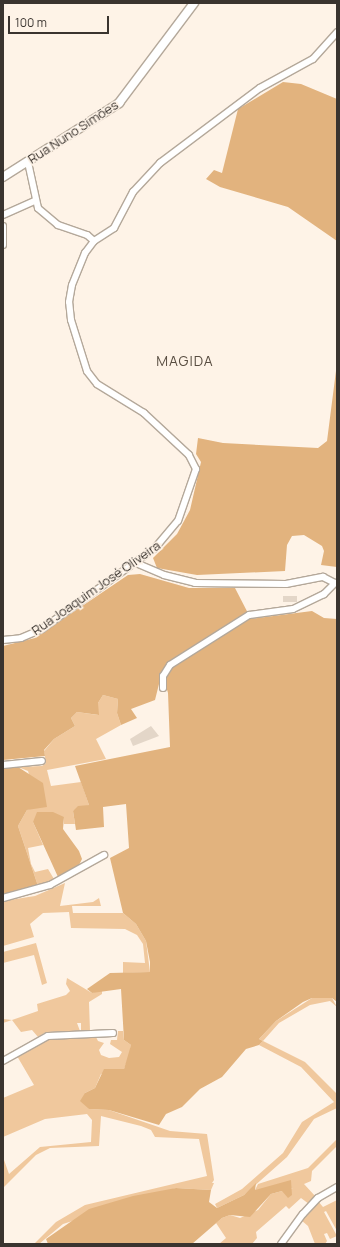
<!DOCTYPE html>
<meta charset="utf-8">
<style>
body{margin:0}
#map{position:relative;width:340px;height:1247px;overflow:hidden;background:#fef3e7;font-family:Manrope,sans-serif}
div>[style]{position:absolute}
.green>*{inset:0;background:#f0c89d}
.forest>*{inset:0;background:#e2b37e}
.building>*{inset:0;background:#e3d6c8;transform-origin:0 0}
.roads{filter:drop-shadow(1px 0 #b4a89a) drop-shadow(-1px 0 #b4a89a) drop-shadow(0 1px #b4a89a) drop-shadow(0 -1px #b4a89a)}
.street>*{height:6px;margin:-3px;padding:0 3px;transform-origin:3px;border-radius:3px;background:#fff}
.secondary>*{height:8px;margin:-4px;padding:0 4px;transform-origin:4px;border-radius:4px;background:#fff}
span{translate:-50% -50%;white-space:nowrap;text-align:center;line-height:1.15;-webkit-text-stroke:3.5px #fef3e7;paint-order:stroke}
.street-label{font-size:13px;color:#3a342f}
.neighbourhood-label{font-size:14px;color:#584d41;letter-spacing:1px}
.frame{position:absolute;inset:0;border:4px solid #3a342f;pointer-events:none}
.scale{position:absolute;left:8px;top:16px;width:101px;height:18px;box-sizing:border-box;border:2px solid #3a342f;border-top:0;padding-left:5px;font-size:12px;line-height:14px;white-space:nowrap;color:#3a342f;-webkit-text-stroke:3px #fef3e7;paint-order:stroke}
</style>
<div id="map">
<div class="green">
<i style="clip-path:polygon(103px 695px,118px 699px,117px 713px,121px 725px,96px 739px,106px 759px,47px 770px,51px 786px,81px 782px,89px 805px,73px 811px,75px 824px,64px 824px,64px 817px,33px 822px,43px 845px,28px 848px,31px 864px,35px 872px,48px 869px,54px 879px,38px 886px,18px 826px,27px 810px,38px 806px,28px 771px,18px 767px,42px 766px,46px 763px,44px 751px,54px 739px,75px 726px,71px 718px,77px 712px,98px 715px,98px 703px)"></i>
<i style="clip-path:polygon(65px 883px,60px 906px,93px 902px,99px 898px,101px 906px,72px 906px,73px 913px,123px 913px,136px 924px,146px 941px,150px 972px,123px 973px,123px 962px,145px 963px,143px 944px,137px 935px,125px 929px,71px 928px,69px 912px,43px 913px,30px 924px,34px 937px,3px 946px,3px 901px,35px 896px)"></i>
<i style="clip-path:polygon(36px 943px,47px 983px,42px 985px,34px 955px,3px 963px,3px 952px)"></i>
<i style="clip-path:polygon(67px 978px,92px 993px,102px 989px,102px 994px,89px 1002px,90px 1031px,81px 1031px,81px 1023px,77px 1023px,80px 1031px,46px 1032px,38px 1037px,32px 1030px,21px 1032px,12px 1020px,3px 1023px,3px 1019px,12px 1020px,38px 1011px,37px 1004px,66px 995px,70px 991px,66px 984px)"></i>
<i style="clip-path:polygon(312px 998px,332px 998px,337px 1007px,330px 1001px,310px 1005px,279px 1023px,263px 1041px,305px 1062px,337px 1094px,337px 1108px,314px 1119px,287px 1157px,244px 1195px,217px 1208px,215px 1204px,242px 1189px,283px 1153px,302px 1122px,334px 1102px,301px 1067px,259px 1045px,263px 1041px,259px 1039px,276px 1021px)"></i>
<i style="clip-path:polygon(118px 1031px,123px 1031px,124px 1040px,131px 1045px,130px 1053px,124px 1069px,101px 1074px,95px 1088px,85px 1093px,89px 1109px,109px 1110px,170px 1131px,207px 1134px,214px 1180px,212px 1183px,214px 1183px,211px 1190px,176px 1188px,63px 1224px,39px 1244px,34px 1244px,56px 1222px,85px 1205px,207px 1176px,199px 1139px,155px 1137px,151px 1130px,141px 1126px,101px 1116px,99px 1146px,50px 1148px,36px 1155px,3px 1188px,3px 1157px,9px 1174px,40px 1147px,91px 1142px,92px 1120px,87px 1114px,45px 1119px,3px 1137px,3px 1098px,34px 1085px,17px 1056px,36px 1043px,53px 1037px,96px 1037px,98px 1041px,104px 1043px,99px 1050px,101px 1055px,109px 1058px,119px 1057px,122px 1052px,110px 1044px,111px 1040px,117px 1040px)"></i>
<i style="clip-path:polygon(337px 1139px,337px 1146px,312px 1171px,311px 1181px,304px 1184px,316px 1197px,309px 1204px,301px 1198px,289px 1209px,286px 1206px,256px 1232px,257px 1238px,252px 1244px,219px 1244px,226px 1238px,216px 1223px,222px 1218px,230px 1215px,240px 1218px,258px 1210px,271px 1194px,293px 1188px,255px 1190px,258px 1184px,308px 1168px)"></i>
<i style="clip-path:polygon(337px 1200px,337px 1231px,326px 1211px,324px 1212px,337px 1236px,330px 1239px,327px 1233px,324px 1234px,327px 1241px,325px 1244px,315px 1244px,308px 1226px,301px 1220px,318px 1201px,323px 1207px)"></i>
</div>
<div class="forest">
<i style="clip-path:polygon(283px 82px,301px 84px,337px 99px,337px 241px,288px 207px,220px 187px,206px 179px,214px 170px,222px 173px,238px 109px)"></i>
<i style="clip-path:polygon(337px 363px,337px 567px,321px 565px,324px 551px,322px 546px,304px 535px,292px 536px,287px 545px,285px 571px,197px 575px,157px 568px,153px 558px,177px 534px,190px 510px,201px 462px,196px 454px,198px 438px,223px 443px,318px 448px,327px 441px)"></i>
<i style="clip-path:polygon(140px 574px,189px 588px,235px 588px,251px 619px,312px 611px,324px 618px,337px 619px,337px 1002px,332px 998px,312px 998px,303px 1002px,276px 1021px,259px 1039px,263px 1041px,259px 1045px,246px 1049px,222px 1077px,200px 1089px,182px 1107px,166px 1114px,159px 1125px,109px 1110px,89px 1109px,80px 1101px,85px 1093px,95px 1088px,104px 1069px,124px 1069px,131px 1045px,124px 1040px,121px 989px,92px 993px,87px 989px,110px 973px,150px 972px,150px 962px,146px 941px,136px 924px,123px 913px,110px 858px,129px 848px,126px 804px,103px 807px,104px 827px,76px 830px,73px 811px,78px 806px,89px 805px,75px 766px,170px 747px,168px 693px,162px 672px,155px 700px,131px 709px,137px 718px,121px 725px,117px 713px,118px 699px,103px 695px,98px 703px,99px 715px,77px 712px,71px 718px,75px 726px,54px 739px,44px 750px,45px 756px,3px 760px,3px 646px,35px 638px,128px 575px)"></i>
<i style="clip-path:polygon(18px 767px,43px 783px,47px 807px,27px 810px,18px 826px,38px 886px,3px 894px,3px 769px)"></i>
<i style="clip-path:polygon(37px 812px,53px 812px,64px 817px,63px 829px,79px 851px,82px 859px,79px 865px,58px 877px,33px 822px)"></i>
<i style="clip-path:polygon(291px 1180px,292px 1195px,288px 1198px,282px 1191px,271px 1194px,250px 1217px,230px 1215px,222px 1218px,192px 1244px,48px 1244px,46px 1239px,89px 1209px,133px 1196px,176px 1188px,211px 1190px,209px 1202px,217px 1208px,244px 1195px,256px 1183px,255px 1190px)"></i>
</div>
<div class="building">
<i style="left:297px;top:596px;width:6px;height:14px;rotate:90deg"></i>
<i style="clip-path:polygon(151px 726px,159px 736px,133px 746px,130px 739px)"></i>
</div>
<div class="roads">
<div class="street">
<i style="left:3px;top:215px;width:35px;rotate:-24deg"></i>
<i style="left:3px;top:226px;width:19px;rotate:90deg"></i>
<i style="left:94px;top:241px;width:24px;rotate:-33deg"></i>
<i style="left:114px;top:228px;width:41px;rotate:-62.2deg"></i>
<i style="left:133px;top:192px;width:40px;rotate:-47deg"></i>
<i style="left:160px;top:163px;width:125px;rotate:-36.9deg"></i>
<i style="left:260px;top:88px;width:60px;rotate:-28.7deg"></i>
<i style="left:313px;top:59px;width:36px;rotate:-48deg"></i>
<i style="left:136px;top:563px;width:30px;rotate:23deg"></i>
<i style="left:164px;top:575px;width:32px;rotate:14deg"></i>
<i style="left:195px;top:583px;width:91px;rotate:0.6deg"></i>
<i style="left:286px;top:584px;width:38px;rotate:-11deg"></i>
<i style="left:323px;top:577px;width:13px;rotate:27deg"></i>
<i style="left:335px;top:583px;width:16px;rotate:135deg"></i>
<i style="left:324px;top:594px;width:34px;rotate:154deg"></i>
<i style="left:293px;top:609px;width:44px;rotate:172.2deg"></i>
<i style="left:249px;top:615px;width:93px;rotate:147.7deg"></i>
<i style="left:170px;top:665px;width:13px;rotate:122deg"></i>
<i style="left:163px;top:676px;width:12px;rotate:90deg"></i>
<i style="left:3px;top:640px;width:18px;rotate:-6deg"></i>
<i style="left:21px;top:638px;width:23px;rotate:-23deg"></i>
<i style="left:42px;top:629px;width:139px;rotate:-35.6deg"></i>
<i style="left:155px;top:548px;width:35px;rotate:-50deg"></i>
<i style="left:178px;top:521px;width:55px;rotate:-70.9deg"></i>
<i style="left:196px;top:469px;width:16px;rotate:-117deg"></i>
<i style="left:189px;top:455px;width:62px;rotate:-137deg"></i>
<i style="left:144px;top:413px;width:55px;rotate:-148.3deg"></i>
<i style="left:97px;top:384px;width:16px;rotate:-128deg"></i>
<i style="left:87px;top:371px;width:53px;rotate:-107.4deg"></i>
<i style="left:71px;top:320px;width:18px;rotate:-96deg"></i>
<i style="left:69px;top:302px;width:17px;rotate:-80deg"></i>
<i style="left:72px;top:285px;width:35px;rotate:-68deg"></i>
<i style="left:85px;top:253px;width:15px;rotate:-53deg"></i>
<i style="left:94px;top:241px;width:9px;rotate:-139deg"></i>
<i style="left:87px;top:235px;width:31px;rotate:-161deg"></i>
<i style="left:58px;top:225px;width:26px;rotate:-140deg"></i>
<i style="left:38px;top:208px;width:47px;rotate:-102.3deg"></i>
<i style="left:3px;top:765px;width:39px;rotate:-6deg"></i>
<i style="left:3px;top:898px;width:49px;rotate:-15.5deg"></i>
<i style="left:50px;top:885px;width:62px;rotate:-29.1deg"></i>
<i style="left:3px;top:1061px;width:51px;rotate:-29.1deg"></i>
<i style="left:48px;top:1036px;width:65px;rotate:-2.6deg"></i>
<i style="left:281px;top:1244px;width:37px;rotate:-54deg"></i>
<i style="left:303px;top:1214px;width:22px;rotate:-47deg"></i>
<i style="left:318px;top:1198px;width:22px;rotate:-30deg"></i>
</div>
<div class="secondary">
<i style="left:3px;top:177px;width:138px;rotate:-32.5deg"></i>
<i style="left:119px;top:103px;width:125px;rotate:-53.1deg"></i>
</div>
</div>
<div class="street-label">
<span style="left:73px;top:132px;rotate:-33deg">Rua Nuno Simões</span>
<span style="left:96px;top:588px;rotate:-35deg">Rua Joaquim José Oliveira</span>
</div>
<div class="neighbourhood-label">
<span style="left:185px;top:361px">MAGIDA</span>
</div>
<div class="frame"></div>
<div class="scale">100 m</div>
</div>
